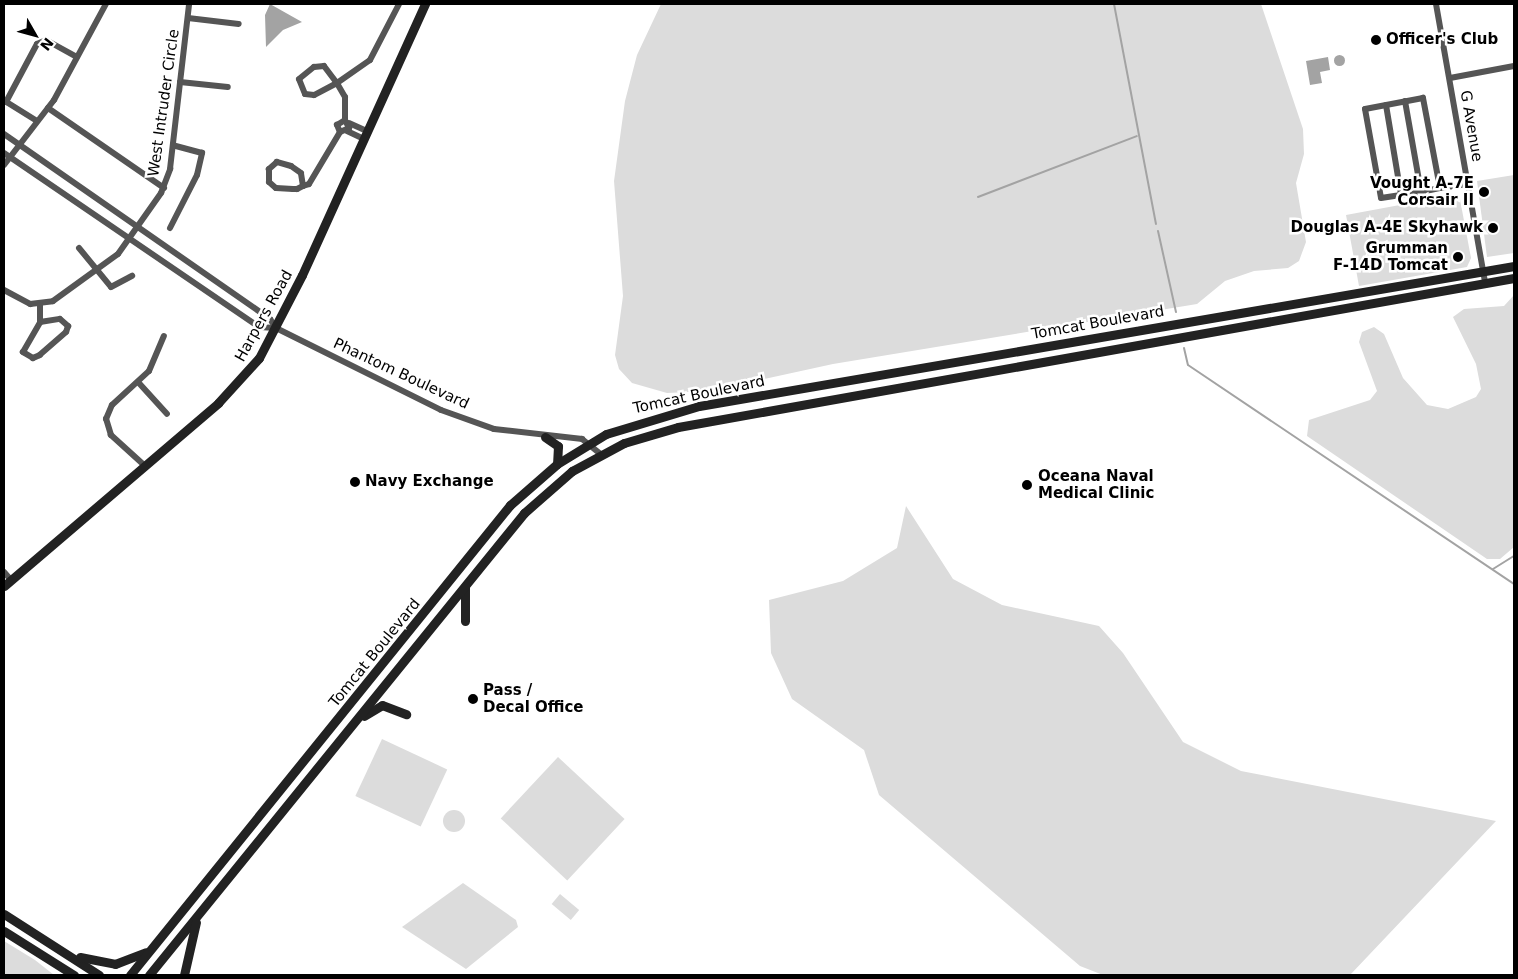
<!DOCTYPE html>
<style>
body{margin:0}
#map{position:relative;width:1518px;height:979px;overflow:hidden;background:#fff;font-family:"DejaVu Sans",sans-serif}
div>[style]{position:absolute}
.green>*{inset:0;background:#dcdcdc;transform-origin:0 0}
.round{border-radius:50%}
.water>*{inset:0;background:#a3a3a3}
.stream>*{height:2px;margin:-1px;padding:0 1px;transform-origin:1px;border-radius:1px;background:#a3a3a3}
.street>*{height:6px;margin:-3px;padding:0 3px;transform-origin:3px;border-radius:3px;background:#555}
.secondary>*{height:9px;margin:-4.5px;padding:0 4.5px;transform-origin:4.5px;border-radius:4.5px;background:#222}
.dots>*{width:14px;height:14px;translate:-50% -50%;box-sizing:border-box;border:2px solid #fff;border-radius:50%}
span{translate:-50% -50%;white-space:nowrap;text-align:center;line-height:1.15;-webkit-text-stroke:5px #fff;paint-order:stroke}
.poi-label{font-size:15px;color:#000;font-weight:700}
.left{translate:0 -50%;text-align:left}
.right{translate:-100% -50%;text-align:right}
.street-label{font-size:15px;color:#000}
.frame{position:absolute;inset:0;border:5px solid #000;pointer-events:none}
.north{position:absolute;left:10px;top:10px;width:50px;height:50px;-webkit-text-stroke:4px #fff;paint-order:stroke;rotate:128deg;font-size:14px;font-weight:700;line-height:20px;text-align:center;color:#000}
.north::after{content:'';display:block;margin:auto;width:18px;height:22px;background:#000;clip-path:polygon(50% 0,100% 100%,50% 72%,0 100%)}
</style>
<div id="map">
<div class="green">
<i style="clip-path:polygon(661px 4px,1261px 4px,1303px 129px,1304px 154px,1296px 183px,1306px 242px,1299px 261px,1288px 268px,1254px 271px,1225px 281px,1197px 304px,833px 364px,710px 391px,667px 393px,632px 383px,619px 369px,615px 355px,623px 296px,614px 181px,625px 101px,637px 55px)"></i>
<i style="clip-path:polygon(1514px 175px,1514px 253px,1487px 257px,1477px 181px)"></i>
<i style="clip-path:polygon(1459px 194px,1471px 258px,1467px 267px,1359px 286px,1346px 215px)"></i>
<i style="clip-path:polygon(1514px 295px,1514px 547px,1500px 559px,1487px 559px,1307px 436px,1309px 420px,1370px 400px,1377px 391px,1359px 342px,1362px 332px,1374px 327px,1384px 334px,1403px 378px,1427px 405px,1448px 409px,1476px 397px,1481px 389px,1476px 364px,1453px 317px,1464px 309px,1504px 306px)"></i>
<i style="clip-path:polygon(906px 506px,953px 579px,1002px 605px,1099px 626px,1123px 653px,1183px 742px,1241px 771px,1496px 821px,1350px 975px,1103px 975px,1080px 966px,879px 795px,864px 750px,792px 699px,771px 653px,769px 600px,843px 581px,897px 548px)"></i>
<i style="left:382px;top:739px;width:72px;height:63px;rotate:25deg"></i>
<i style="left:558px;top:757px;width:91px;height:84px;rotate:43deg"></i>
<i class="round" style="left:443px;top:810px;width:22px;height:22px"></i>
<i style="clip-path:polygon(463px 883px,516px 920px,518px 927px,466px 969px,402px 927px)"></i>
<i style="left:560px;top:894px;width:25px;height:13px;rotate:40deg"></i>
<i style="clip-path:polygon(4px 941px,35px 960px,54px 975px,4px 975px)"></i>
</div>
<div class="water">
<i style="clip-path:polygon(270px 4px,302px 22px,283px 30px,266px 47px,265px 15px)"></i>
<i class="round" style="left:1333.5px;top:54.5px;width:11px;height:11px"></i>
<i style="clip-path:polygon(1328px 57px,1330px 70px,1320px 72px,1322px 83px,1310px 85px,1306px 61px)"></i>
</div>
<div class="stream">
<i style="left:1114px;top:4px;width:224px;rotate:79.2deg"></i>
<i style="left:978px;top:197px;width:170px;rotate:-21deg"></i>
<i style="left:1158px;top:231px;width:83px;rotate:77.5deg"></i>
<i style="left:1184px;top:348px;width:17px;rotate:77deg"></i>
<i style="left:1188px;top:365px;width:393px;rotate:33.9deg"></i>
<i style="left:1493px;top:569px;width:25px;rotate:-32deg"></i>
</div>
<div class="street">
<i style="left:1436px;top:4px;width:283px;rotate:80deg"></i>
<i style="left:188px;top:18px;width:51px;rotate:6.7deg"></i>
<i style="left:324px;top:66px;width:21px;rotate:53deg"></i>
<i style="left:337px;top:83px;width:26px;rotate:152deg"></i>
<i style="left:314px;top:95px;width:9px;rotate:-174deg"></i>
<i style="left:305px;top:94px;width:16px;rotate:-112deg"></i>
<i style="left:299px;top:79px;width:19px;rotate:-39deg"></i>
<i style="left:314px;top:67px;width:10px;rotate:-6deg"></i>
<i style="left:1450px;top:78px;width:65px;rotate:-10.6deg"></i>
<i style="left:180px;top:82px;width:48px;rotate:5.9deg"></i>
<i style="left:1405px;top:101px;width:92px;rotate:80deg"></i>
<i style="left:1386px;top:105px;width:91px;rotate:80.5deg"></i>
<i style="left:48px;top:108px;width:141px;rotate:34.6deg"></i>
<i style="left:345px;top:120px;width:23px;rotate:-90deg"></i>
<i style="left:345px;top:97px;width:16px;rotate:-120deg"></i>
<i style="left:337px;top:83px;width:40px;rotate:-34.9deg"></i>
<i style="left:370px;top:60px;width:63px;rotate:-62.6deg"></i>
<i style="left:37px;top:121px;width:36px;rotate:-148deg"></i>
<i style="left:6px;top:102px;width:66px;rotate:-61.9deg"></i>
<i style="left:37px;top:44px;width:10px;rotate:-24deg"></i>
<i style="left:46px;top:40px;width:35px;rotate:29deg"></i>
<i style="left:349px;top:123px;width:17px;rotate:24deg"></i>
<i style="left:347px;top:131px;width:17px;rotate:25deg"></i>
<i style="left:340px;top:132px;width:10px;rotate:-24deg"></i>
<i style="left:349px;top:128px;width:9px;rotate:-117deg"></i>
<i style="left:340px;top:132px;width:8px;rotate:-113deg"></i>
<i style="left:337px;top:125px;width:9px;rotate:-32deg"></i>
<i style="left:4px;top:134px;width:324px;rotate:34.8deg"></i>
<i style="left:270px;top:319px;width:11px;rotate:56deg"></i>
<i style="left:276px;top:328px;width:184px;rotate:26.4deg"></i>
<i style="left:441px;top:410px;width:56px;rotate:19.7deg"></i>
<i style="left:494px;top:429px;width:89px;rotate:6.5deg"></i>
<i style="left:582px;top:439px;width:26px;rotate:39deg"></i>
<i style="left:4px;top:153px;width:309px;rotate:34.3deg"></i>
<i style="left:259px;top:327px;width:17px;rotate:3deg"></i>
<i style="left:4px;top:165px;width:82px;rotate:-52.4deg"></i>
<i style="left:54px;top:100px;width:109px;rotate:-61.6deg"></i>
<i style="left:303px;top:186px;width:13px;rotate:-99deg"></i>
<i style="left:301px;top:173px;width:12px;rotate:-145deg"></i>
<i style="left:291px;top:166px;width:15px;rotate:-164deg"></i>
<i style="left:277px;top:162px;width:11px;rotate:139deg"></i>
<i style="left:269px;top:169px;width:13px;rotate:90deg"></i>
<i style="left:269px;top:182px;width:9px;rotate:41deg"></i>
<i style="left:276px;top:188px;width:17px;rotate:3deg"></i>
<i style="left:293px;top:189px;width:4px"></i>
<i style="left:297px;top:189px;width:7px;rotate:-27deg"></i>
<i style="left:303px;top:186px;width:6px;rotate:-18deg"></i>
<i style="left:309px;top:184px;width:61px;rotate:-59.2deg"></i>
<i style="left:1440px;top:188px;width:92px;rotate:-100.7deg"></i>
<i style="left:1423px;top:98px;width:59px;rotate:169.3deg"></i>
<i style="left:1365px;top:109px;width:90px;rotate:79.8deg"></i>
<i style="left:1381px;top:198px;width:40px;rotate:-8.5deg"></i>
<i style="left:1421px;top:192px;width:19px;rotate:-12deg"></i>
<i style="left:1440px;top:188px;width:28px;rotate:-8deg"></i>
<i style="left:170px;top:228px;width:59px;rotate:-63deg"></i>
<i style="left:197px;top:175px;width:23px;rotate:-77deg"></i>
<i style="left:202px;top:153px;width:30px;rotate:-165deg"></i>
<i style="left:79px;top:248px;width:50px;rotate:50.6deg"></i>
<i style="left:111px;top:287px;width:24px;rotate:-28deg"></i>
<i style="left:4px;top:290px;width:30px;rotate:28deg"></i>
<i style="left:30px;top:304px;width:23px;rotate:-7deg"></i>
<i style="left:53px;top:301px;width:80px;rotate:-35.9deg"></i>
<i style="left:118px;top:254px;width:75px;rotate:-54.8deg"></i>
<i style="left:161px;top:193px;width:26px;rotate:-69deg"></i>
<i style="left:170px;top:169px;width:166px;rotate:-83.4deg"></i>
<i style="left:60px;top:319px;width:11px;rotate:41deg"></i>
<i style="left:68px;top:326px;width:6px;rotate:108deg"></i>
<i style="left:66px;top:332px;width:35px;rotate:139deg"></i>
<i style="left:40px;top:355px;width:8px;rotate:157deg"></i>
<i style="left:33px;top:358px;width:12px;rotate:-149deg"></i>
<i style="left:23px;top:352px;width:34px;rotate:-60deg"></i>
<i style="left:40px;top:322px;width:20px;rotate:-9deg"></i>
<i style="left:40px;top:322px;width:17px;rotate:-90deg"></i>
<i style="left:138px;top:382px;width:43px;rotate:47.8deg"></i>
<i style="left:144px;top:465px;width:45px;rotate:-137.7deg"></i>
<i style="left:111px;top:435px;width:17px;rotate:-107deg"></i>
<i style="left:106px;top:419px;width:15px;rotate:-67deg"></i>
<i style="left:112px;top:405px;width:50px;rotate:-42.6deg"></i>
<i style="left:149px;top:371px;width:38px;rotate:-67deg"></i>
<i style="left:4px;top:572px;width:11px;rotate:49deg"></i>
</div>
<div class="secondary">
<i style="left:545px;top:437px;width:16px;rotate:35deg"></i>
<i style="left:558px;top:446px;width:18px;rotate:93deg"></i>
<i style="left:4px;top:586px;width:282px;rotate:-40.5deg"></i>
<i style="left:218px;top:403px;width:61px;rotate:-47.7deg"></i>
<i style="left:259px;top:358px;width:93px;rotate:-62.6deg"></i>
<i style="left:302px;top:275px;width:298px;rotate:-65.6deg"></i>
<i style="left:465px;top:621px;width:34px;rotate:-90deg"></i>
<i style="left:364px;top:716px;width:21px;rotate:-31deg"></i>
<i style="left:382px;top:705px;width:26px;rotate:21deg"></i>
<i style="left:4px;top:914px;width:113px;rotate:32.7deg"></i>
<i style="left:4px;top:931px;width:83px;rotate:32.2deg"></i>
<i style="left:80px;top:957px;width:36px;rotate:11deg"></i>
<i style="left:115px;top:964px;width:33px;rotate:-21deg"></i>
<i style="left:130px;top:975px;width:604px;rotate:-51.04deg"></i>
<i style="left:510px;top:505px;width:62px;rotate:-41.1deg"></i>
<i style="left:557px;top:464px;width:57px;rotate:-31.5deg"></i>
<i style="left:606px;top:434px;width:97px;rotate:-16.8deg"></i>
<i style="left:699px;top:406px;width:827px;rotate:-9.75deg"></i>
<i style="left:149px;top:975px;width:595px;rotate:-50.93deg"></i>
<i style="left:524px;top:513px;width:64px;rotate:-41.2deg"></i>
<i style="left:572px;top:471px;width:59px;rotate:-28.3deg"></i>
<i style="left:624px;top:443px;width:56px;rotate:-16.5deg"></i>
<i style="left:678px;top:427px;width:849px;rotate:-10.11deg"></i>
<i style="left:184px;top:975px;width:54px;rotate:-77.2deg"></i>
</div>
<div class="dots">
<i style="left:1376px;top:40px;background:#000"></i>
<i style="left:1484px;top:192px;background:#000"></i>
<i style="left:1493px;top:228px;background:#000"></i>
<i style="left:1458px;top:257px;background:#000"></i>
<i style="left:355px;top:482px;background:#000"></i>
<i style="left:1027px;top:485px;background:#000"></i>
<i style="left:473px;top:699px;background:#000"></i>
</div>
<div class="poi-label">
<span class="left" style="left:1386px;top:40px">Officer's Club</span>
<span class="right" style="left:1474px;top:192px">Vought A-7E<br>Corsair II</span>
<span class="right" style="left:1483px;top:228px">Douglas A-4E Skyhawk</span>
<span class="right" style="left:1448px;top:257px">Grumman<br>F-14D Tomcat</span>
<span class="left" style="left:1038px;top:485px">Oceana Naval<br>Medical Clinic</span>
<span class="left" style="left:365px;top:482px">Navy Exchange</span>
<span class="left" style="left:483px;top:699px">Pass /<br>Decal Office</span>
</div>
<div class="street-label">
<span style="left:164px;top:103px;rotate:-82deg">West Intruder Circle</span>
<span style="left:1471px;top:126px;rotate:80deg">G Avenue</span>
<span style="left:264px;top:316px;rotate:-61deg">Harpers Road</span>
<span style="left:1098px;top:323px;rotate:-10deg">Tomcat Boulevard</span>
<span style="left:401px;top:374px;rotate:25deg">Phantom Boulevard</span>
<span style="left:699px;top:395px;rotate:-12deg">Tomcat Boulevard</span>
<span style="left:375px;top:653px;rotate:-51deg">Tomcat Boulevard</span>
</div>
<div class="frame"></div>
<div class="north">N</div>
</div>
